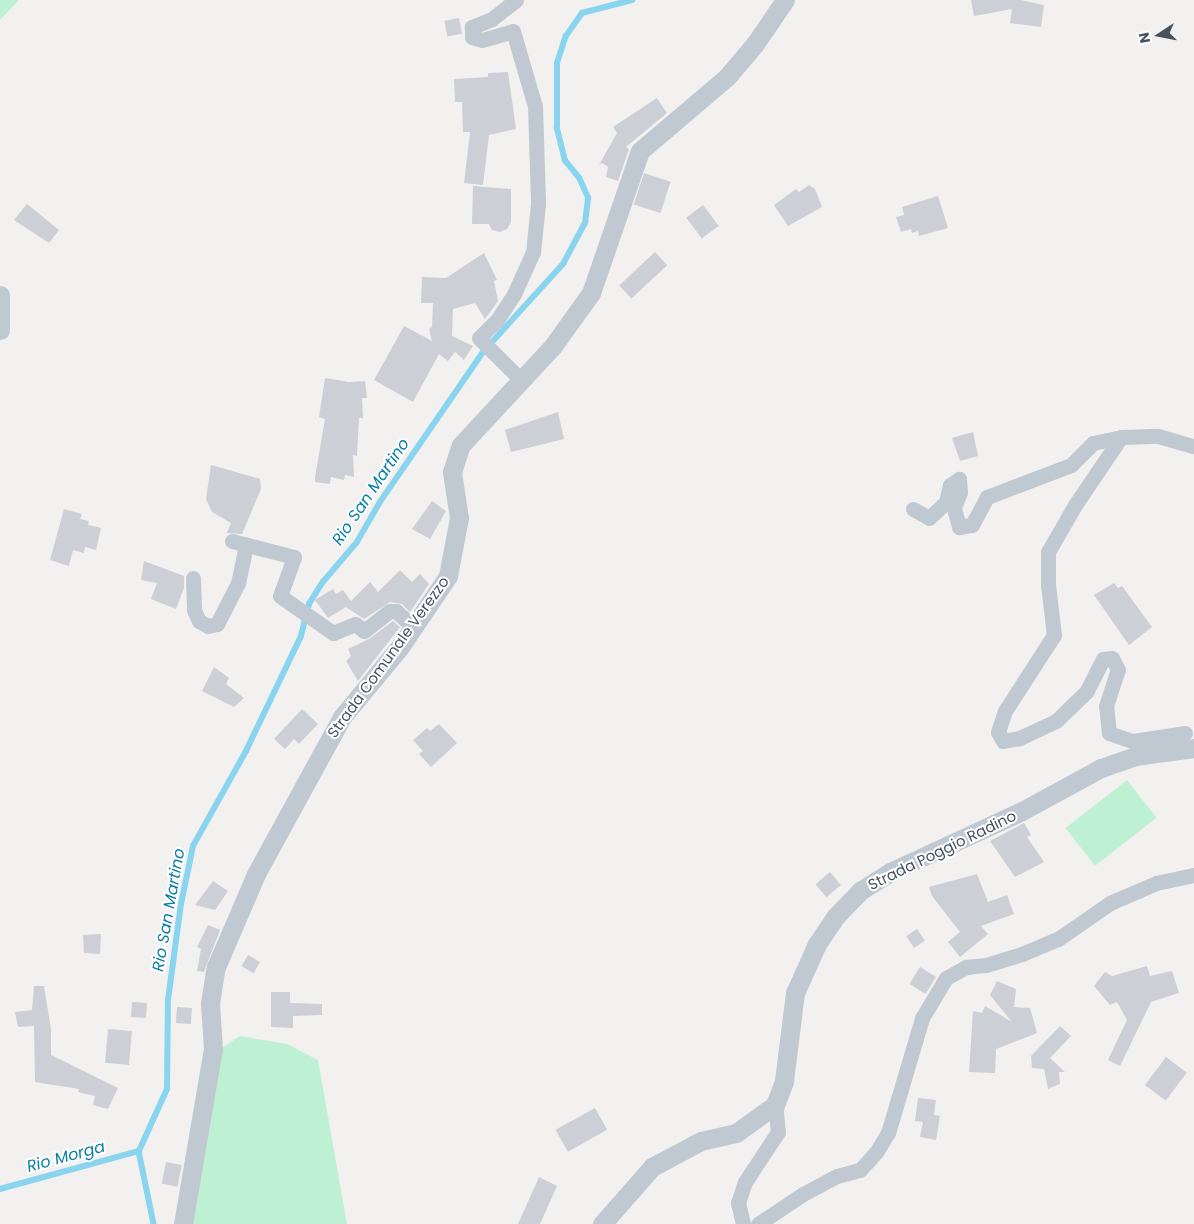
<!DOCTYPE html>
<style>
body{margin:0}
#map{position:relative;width:1194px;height:1224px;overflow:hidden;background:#f3f0f0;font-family:Poppins,sans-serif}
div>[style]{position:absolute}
.green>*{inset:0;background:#bef1d4;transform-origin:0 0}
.stream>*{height:5.5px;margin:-2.75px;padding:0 2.75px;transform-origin:2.75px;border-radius:2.75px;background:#89d4ef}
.building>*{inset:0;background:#cccfd5;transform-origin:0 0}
.minor>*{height:15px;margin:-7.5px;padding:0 7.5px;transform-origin:7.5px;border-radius:7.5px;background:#c0c9d2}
.tertiary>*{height:19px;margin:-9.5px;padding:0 9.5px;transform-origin:9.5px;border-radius:9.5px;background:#c0c9d2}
span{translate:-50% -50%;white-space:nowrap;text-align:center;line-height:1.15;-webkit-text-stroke:4px #fff;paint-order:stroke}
.street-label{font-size:15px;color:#47525e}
.water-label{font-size:16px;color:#087ea9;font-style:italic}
.north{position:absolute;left:1134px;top:10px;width:50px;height:50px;-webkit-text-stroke:4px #fff;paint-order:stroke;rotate:259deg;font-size:14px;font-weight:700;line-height:20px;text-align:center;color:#47525e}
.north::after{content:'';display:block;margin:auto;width:18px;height:22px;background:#47525e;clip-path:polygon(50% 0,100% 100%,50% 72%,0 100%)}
</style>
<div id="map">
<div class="green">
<i style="clip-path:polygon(0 0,19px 0,0 20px)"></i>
<i style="left:1127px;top:780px;width:48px;height:78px;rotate:52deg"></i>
<i style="clip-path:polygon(240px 1036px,287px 1044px,318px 1060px,347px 1224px,191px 1224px,223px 1047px)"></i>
</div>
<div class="stream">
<i style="left:139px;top:1151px;width:68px;rotate:-65.7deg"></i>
<i style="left:167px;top:1089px;width:89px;rotate:-89.4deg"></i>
<i style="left:168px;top:1000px;width:97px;rotate:-82.3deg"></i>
<i style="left:181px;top:904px;width:59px;rotate:-78.3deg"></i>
<i style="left:193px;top:846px;width:109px;rotate:-60.8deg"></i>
<i style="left:246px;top:751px;width:127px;rotate:-64.4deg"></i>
<i style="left:301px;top:636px;width:33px;rotate:-76deg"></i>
<i style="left:309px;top:604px;width:26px;rotate:-58deg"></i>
<i style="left:323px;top:582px;width:52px;rotate:-49.6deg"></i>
<i style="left:357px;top:542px;width:46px;rotate:-60.1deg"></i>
<i style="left:380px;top:502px;width:182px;rotate:-55.5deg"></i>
<i style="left:483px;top:352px;width:119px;rotate:-47.7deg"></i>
<i style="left:563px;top:264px;width:47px;rotate:-61.8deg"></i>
<i style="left:585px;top:223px;width:25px;rotate:-83deg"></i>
<i style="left:588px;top:198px;width:22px;rotate:-114deg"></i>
<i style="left:579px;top:178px;width:22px;rotate:-129deg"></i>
<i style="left:565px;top:161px;width:34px;rotate:-104deg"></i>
<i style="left:557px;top:128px;width:65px;rotate:-90deg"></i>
<i style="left:557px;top:63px;width:28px;rotate:-72deg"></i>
<i style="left:566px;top:36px;width:28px;rotate:-55deg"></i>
<i style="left:582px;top:13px;width:52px;rotate:-14.6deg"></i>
<i style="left:139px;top:1151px;width:75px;rotate:78.4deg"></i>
<i style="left:0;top:1189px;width:144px;rotate:-15.3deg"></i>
</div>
<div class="building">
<i style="clip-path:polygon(971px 0,1021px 0,1044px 5px,1041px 27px,1010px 23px,1012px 9px,974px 16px)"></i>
<i style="left:459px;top:18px;width:16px;height:15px;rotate:79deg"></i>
<i style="clip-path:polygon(508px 72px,516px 129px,489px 135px,483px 185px,464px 183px,470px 132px,463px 132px,462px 102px,455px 102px,454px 79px,488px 77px,488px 73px)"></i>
<i style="clip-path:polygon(657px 98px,667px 113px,626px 147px,629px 149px,618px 181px,606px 177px,608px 167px,602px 163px,599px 165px,617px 133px,613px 127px)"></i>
<i style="left:644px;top:173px;width:28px;height:33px;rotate:18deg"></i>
<i style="clip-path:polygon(809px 185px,815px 189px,822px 207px,788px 226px,774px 205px,796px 189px,799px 192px)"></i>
<i style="clip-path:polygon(473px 186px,511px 189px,511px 222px,507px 229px,500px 232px,492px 230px,489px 224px,472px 224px)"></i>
<i style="clip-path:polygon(938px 196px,948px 228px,919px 236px,918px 231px,912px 233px,911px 229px,901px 232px,896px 217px,904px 215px,902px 207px)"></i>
<i style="clip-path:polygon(27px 204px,59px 230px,49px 243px,14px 220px)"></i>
<i style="left:703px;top:205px;width:26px;height:21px;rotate:53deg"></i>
<i style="left:655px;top:252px;width:18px;height:49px;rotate:47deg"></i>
<i style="clip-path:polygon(484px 253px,497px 280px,494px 281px,498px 301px,485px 319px,475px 303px,453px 309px,452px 336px,473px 346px,464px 360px,455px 352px,448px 361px,439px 354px,413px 402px,374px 380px,404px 326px,432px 341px,429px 329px,432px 327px,433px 303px,421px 303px,422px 277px,446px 278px)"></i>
<i style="clip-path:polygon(325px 378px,349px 382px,365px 381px,367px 398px,362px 398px,363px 418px,359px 418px,357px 456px,353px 455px,354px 477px,345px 475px,344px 480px,331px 477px,330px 484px,315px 482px,315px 477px,325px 419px,319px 417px)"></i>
<i style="clip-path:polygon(558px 412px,564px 439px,511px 452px,505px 430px)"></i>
<i style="clip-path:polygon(973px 432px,978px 456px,960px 461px,952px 438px)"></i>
<i style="clip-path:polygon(211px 465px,260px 479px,261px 489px,242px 534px,227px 533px,231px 523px,212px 512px,206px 499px)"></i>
<i style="clip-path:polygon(432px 501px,446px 511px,430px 539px,412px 529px)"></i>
<i style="clip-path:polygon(64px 509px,82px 514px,80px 519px,89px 521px,88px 525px,101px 528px,96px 550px,85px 547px,84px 553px,73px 550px,69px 566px,50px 560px)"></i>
<i style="clip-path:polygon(144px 561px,184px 576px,184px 588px,176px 609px,151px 599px,157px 583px,141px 580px)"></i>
<i style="clip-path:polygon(400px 570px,412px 582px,420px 574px,429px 584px,410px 612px,402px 604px,390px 602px,364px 619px,346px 607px,328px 618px,315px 600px,333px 589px,336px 594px,343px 590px,351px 601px,370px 582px,378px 592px)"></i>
<i style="clip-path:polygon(1114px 583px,1118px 588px,1122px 586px,1152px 627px,1129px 645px,1094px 595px)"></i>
<i style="clip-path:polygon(393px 621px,400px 627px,358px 681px,346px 661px,351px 656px,348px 649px,369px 639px)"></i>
<i style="clip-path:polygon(214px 667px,229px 678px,226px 684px,244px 698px,234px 707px,202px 691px)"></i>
<i style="clip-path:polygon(302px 709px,318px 724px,299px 744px,294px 739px,285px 749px,274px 739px)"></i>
<i style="clip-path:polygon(439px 724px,457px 743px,431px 767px,419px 754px,423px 751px,413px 740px,427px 728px,430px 731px)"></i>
<i style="clip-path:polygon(1024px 823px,1031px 835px,1027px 837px,1044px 862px,1015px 877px,990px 841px)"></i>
<i style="left:830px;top:872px;width:17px;height:19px;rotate:50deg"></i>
<i style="clip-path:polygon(977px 874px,988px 902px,1007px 895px,1014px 914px,981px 926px,988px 934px,960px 957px,948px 942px,960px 932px,932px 896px,929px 887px)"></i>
<i style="clip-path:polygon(213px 881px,228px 891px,215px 910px,195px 905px)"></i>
<i style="clip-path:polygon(208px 925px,220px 930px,204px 972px,197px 971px,201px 949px,197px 947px)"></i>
<i style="left:917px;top:929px;width:14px;height:13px;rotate:56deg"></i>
<i style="clip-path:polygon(101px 934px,100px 954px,84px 953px,83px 935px)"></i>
<i style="left:248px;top:955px;width:14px;height:13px;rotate:30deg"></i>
<i style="clip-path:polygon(1147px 966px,1150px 976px,1172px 971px,1179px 993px,1151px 1002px,1120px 1066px,1108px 1060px,1127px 1020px,1117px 1002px,1110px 1005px,1094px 986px,1105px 972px,1112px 976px)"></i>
<i style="left:920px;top:967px;width:19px;height:20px;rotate:32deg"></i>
<i style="clip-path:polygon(997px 981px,1016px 989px,1014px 1007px,1030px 1008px,1037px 1033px,996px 1049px,995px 1073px,969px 1072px,973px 1011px,982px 1013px,985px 1006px,1012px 1022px,990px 995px)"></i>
<i style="clip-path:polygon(34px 986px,44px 986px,51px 1029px,51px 1055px,118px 1088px,108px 1109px,93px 1105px,95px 1096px,78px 1092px,79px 1089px,35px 1082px,34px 1026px,18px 1027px,15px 1012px,32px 1010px)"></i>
<i style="clip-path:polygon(271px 992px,290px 992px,290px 1003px,322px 1004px,322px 1015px,293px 1016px,293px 1028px,271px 1027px)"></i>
<i style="left:132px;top:1002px;width:15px;height:15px;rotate:4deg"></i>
<i style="left:177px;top:1007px;width:15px;height:16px;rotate:4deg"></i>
<i style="clip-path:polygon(1060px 1026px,1071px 1036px,1050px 1058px,1065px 1072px,1059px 1072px,1060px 1084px,1048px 1089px,1044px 1069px,1032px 1068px,1031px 1056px)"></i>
<i style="left:108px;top:1029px;width:24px;height:34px;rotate:5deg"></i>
<i style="left:1166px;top:1057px;width:26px;height:35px;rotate:37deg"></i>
<i style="clip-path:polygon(918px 1098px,936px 1100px,934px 1115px,940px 1116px,936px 1140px,920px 1137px,923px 1122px,915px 1121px)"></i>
<i style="left:595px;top:1108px;width:25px;height:45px;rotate:61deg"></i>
<i style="left:166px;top:1162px;width:16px;height:22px;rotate:11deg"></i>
<i style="clip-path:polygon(539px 1177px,557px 1186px,540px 1224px,518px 1224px)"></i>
</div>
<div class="minor">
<i style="left:516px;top:0;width:31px;rotate:142deg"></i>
<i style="left:492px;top:19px;width:22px;rotate:158deg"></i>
<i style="left:472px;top:27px;width:10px;rotate:90deg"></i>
<i style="left:472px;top:37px;width:10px;rotate:17deg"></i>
<i style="left:482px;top:40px;width:32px;rotate:-16deg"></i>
<i style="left:513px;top:31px;width:78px;rotate:73.7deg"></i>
<i style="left:535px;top:106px;width:98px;rotate:88.2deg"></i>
<i style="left:538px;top:204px;width:48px;rotate:95.9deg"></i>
<i style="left:533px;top:252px;width:46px;rotate:114.3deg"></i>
<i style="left:514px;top:294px;width:31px;rotate:123deg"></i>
<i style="left:497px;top:320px;width:25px;rotate:135deg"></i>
<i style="left:479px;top:338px;width:58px;rotate:45deg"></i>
<i style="left:913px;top:509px;width:18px;rotate:29deg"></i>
<i style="left:929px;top:518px;width:23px;rotate:-43deg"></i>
<i style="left:946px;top:502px;width:17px;rotate:-77deg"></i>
<i style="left:950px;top:485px;width:11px;rotate:-34deg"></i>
<i style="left:959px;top:479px;width:13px;rotate:86deg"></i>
<i style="left:960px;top:492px;width:17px;rotate:111deg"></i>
<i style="left:954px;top:508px;width:20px;rotate:75deg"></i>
<i style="left:959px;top:527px;width:13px;rotate:-9deg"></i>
<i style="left:972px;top:525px;width:32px;rotate:-62deg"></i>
<i style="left:987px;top:497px;width:90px;rotate:-20.9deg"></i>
<i style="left:1071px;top:465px;width:31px;rotate:-45deg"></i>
<i style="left:1093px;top:443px;width:29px;rotate:-12deg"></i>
<i style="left:232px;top:541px;width:64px;rotate:14.5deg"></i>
<i style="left:294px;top:557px;width:41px;rotate:109.7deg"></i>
<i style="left:280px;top:596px;width:65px;rotate:34.9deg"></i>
<i style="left:333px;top:633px;width:24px;rotate:-22deg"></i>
<i style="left:355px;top:624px;width:11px;rotate:38deg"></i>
<i style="left:364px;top:631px;width:33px;rotate:-38deg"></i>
<i style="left:390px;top:611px;width:6px"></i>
<i style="left:396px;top:611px;width:18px;rotate:43deg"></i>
<i style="left:409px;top:623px;width:11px;rotate:-22deg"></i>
<i style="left:193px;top:578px;width:32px;rotate:88deg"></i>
<i style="left:194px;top:610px;width:12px;rotate:66deg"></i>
<i style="left:199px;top:621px;width:10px;rotate:29deg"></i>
<i style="left:208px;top:626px;width:9px;rotate:-13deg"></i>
<i style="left:217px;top:624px;width:46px;rotate:-62.9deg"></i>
<i style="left:238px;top:583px;width:39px;rotate:-78deg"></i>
<i style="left:1185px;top:733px;width:54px;rotate:171.4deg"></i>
<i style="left:1132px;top:741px;width:24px;rotate:-161deg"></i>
<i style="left:1109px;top:733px;width:27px;rotate:-96deg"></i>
<i style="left:1106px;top:706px;width:38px;rotate:-72deg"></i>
<i style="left:1118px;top:670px;width:13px;rotate:-117deg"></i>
<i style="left:1112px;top:658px;width:9px;rotate:174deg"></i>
<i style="left:1103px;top:659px;width:36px;rotate:117deg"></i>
<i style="left:1087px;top:691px;width:43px;rotate:135.9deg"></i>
<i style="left:1056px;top:721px;width:40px;rotate:155deg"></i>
<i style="left:1020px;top:738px;width:17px;rotate:170deg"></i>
<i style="left:1003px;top:741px;width:10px;rotate:-119deg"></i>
<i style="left:998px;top:732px;width:22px;rotate:-72deg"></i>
<i style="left:1005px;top:711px;width:90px;rotate:-57.2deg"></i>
<i style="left:1054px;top:635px;width:50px;rotate:-96.8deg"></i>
<i style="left:1048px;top:585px;width:33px;rotate:-90deg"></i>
<i style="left:1048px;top:552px;width:54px;rotate:-60.1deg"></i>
<i style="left:1075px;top:505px;width:82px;rotate:-55.9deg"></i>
<i style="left:1121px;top:437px;width:37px;rotate:-2deg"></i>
<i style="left:1158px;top:436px;width:37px;rotate:16deg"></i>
<i style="left:743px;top:1224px;width:22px;rotate:-103deg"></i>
<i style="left:738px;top:1203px;width:22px;rotate:-72deg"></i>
<i style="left:745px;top:1182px;width:60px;rotate:-56.6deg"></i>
<i style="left:778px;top:1132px;width:27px;rotate:-96deg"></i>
<i style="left:758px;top:1224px;width:54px;rotate:-33.7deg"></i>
<i style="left:803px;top:1194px;width:38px;rotate:-28deg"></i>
<i style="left:837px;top:1176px;width:24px;rotate:-15deg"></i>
<i style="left:860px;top:1170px;width:25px;rotate:-48deg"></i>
<i style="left:877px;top:1151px;width:21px;rotate:-59deg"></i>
<i style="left:888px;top:1133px;width:120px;rotate:-73.5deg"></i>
<i style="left:922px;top:1018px;width:47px;rotate:-59deg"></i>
<i style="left:946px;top:978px;width:23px;rotate:-29deg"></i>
<i style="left:966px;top:967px;width:20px;rotate:-6deg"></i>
<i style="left:986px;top:965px;width:38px;rotate:-17deg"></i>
<i style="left:1022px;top:954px;width:39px;rotate:-23deg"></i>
<i style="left:1058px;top:939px;width:63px;rotate:-34.7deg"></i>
<i style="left:1110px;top:903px;width:50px;rotate:-23.5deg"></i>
<i style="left:1156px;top:883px;width:39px;rotate:-12deg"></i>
</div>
<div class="tertiary">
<i style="left:0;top:295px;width:35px;rotate:90deg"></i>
<i style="left:183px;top:1224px;width:178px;rotate:-80.3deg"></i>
<i style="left:213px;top:1049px;width:46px;rotate:-93.7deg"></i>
<i style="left:210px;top:1003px;width:36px;rotate:-81deg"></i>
<i style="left:216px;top:967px;width:101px;rotate:-66.7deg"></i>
<i style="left:256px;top:874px;width:179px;rotate:-61.3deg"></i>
<i style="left:342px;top:717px;width:91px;rotate:-50.4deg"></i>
<i style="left:400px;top:647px;width:86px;rotate:-55.9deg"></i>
<i style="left:448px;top:576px;width:59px;rotate:-79.3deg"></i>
<i style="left:459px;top:518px;width:47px;rotate:-98.7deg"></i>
<i style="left:452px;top:472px;width:28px;rotate:-72deg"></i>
<i style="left:461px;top:445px;width:135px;rotate:-47.1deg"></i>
<i style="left:553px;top:346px;width:65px;rotate:-54.4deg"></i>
<i style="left:591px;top:293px;width:150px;rotate:-71deg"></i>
<i style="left:640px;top:151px;width:114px;rotate:-40.4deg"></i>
<i style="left:727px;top:77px;width:43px;rotate:-49.7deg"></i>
<i style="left:755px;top:44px;width:53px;rotate:-55.7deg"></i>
<i style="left:602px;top:1224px;width:76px;rotate:-48.7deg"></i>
<i style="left:652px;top:1167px;width:55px;rotate:-28deg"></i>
<i style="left:701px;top:1141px;width:36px;rotate:-13deg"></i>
<i style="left:736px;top:1133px;width:48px;rotate:-35.7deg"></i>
<i style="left:775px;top:1105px;width:26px;rotate:-69deg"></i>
<i style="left:784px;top:1081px;width:89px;rotate:-82.9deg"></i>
<i style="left:795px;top:993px;width:54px;rotate:-65.8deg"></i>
<i style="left:817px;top:944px;width:34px;rotate:-56deg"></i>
<i style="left:836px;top:916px;width:35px;rotate:-46deg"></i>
<i style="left:860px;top:891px;width:36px;rotate:-32deg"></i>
<i style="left:890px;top:872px;width:145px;rotate:-24.8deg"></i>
<i style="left:1022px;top:811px;width:90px;rotate:-28.6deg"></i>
<i style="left:1101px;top:768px;width:36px;rotate:-19deg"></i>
<i style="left:1135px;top:756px;width:60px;rotate:-7.7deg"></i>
</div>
<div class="street-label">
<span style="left:388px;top:657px;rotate:-54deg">Strada Comunale Verezzo</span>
<span style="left:942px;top:850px;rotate:-26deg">Strada Poggio Radino</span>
</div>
<div class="water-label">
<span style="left:371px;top:492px;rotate:-56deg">Rio San Martino</span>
<span style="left:169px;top:910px;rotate:-80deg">Rio San Martino</span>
<span style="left:66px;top:1157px;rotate:-15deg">Rio Morga</span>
</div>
<div class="north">N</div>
</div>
